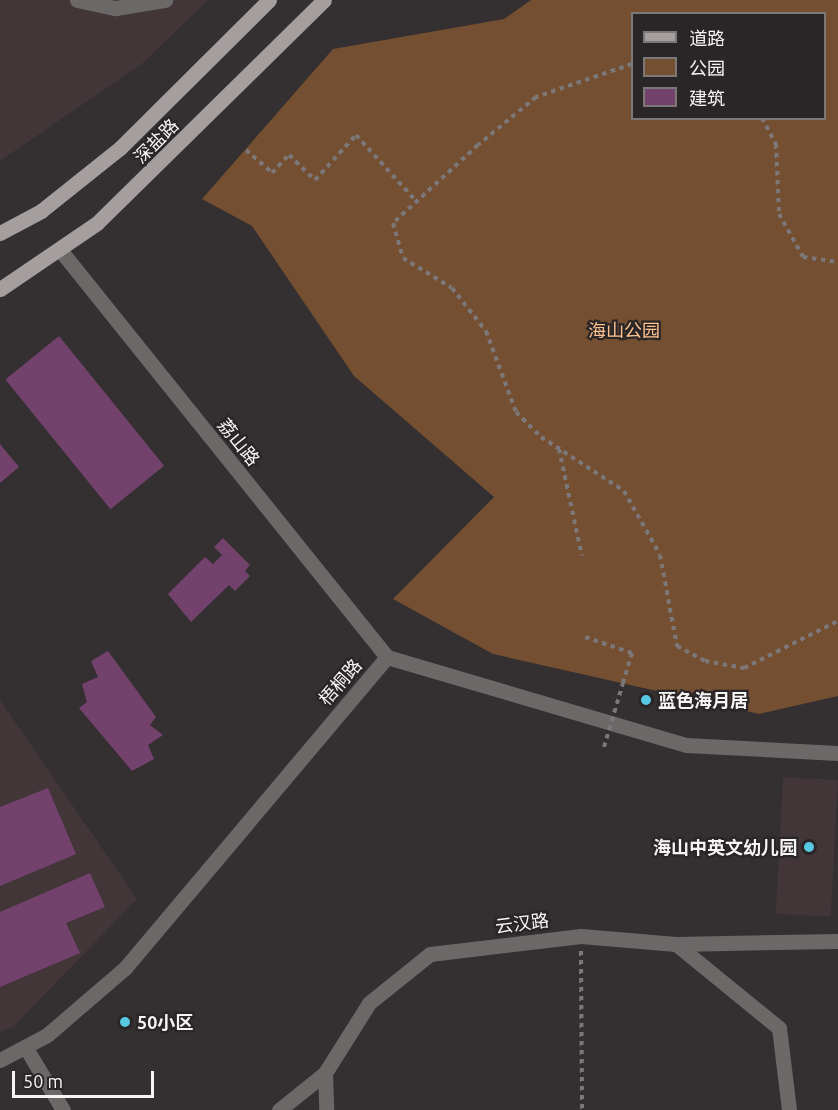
<!DOCTYPE html>
<meta charset="utf-8">
<style>
body{margin:0}
#map{position:relative;width:838px;height:1110px;overflow:hidden;background:#342f30;font-family:Ubuntu,"Noto Sans SC",sans-serif}
div>[style]{position:absolute}
.built>*{inset:0;background:#423639;transform-origin:0 0}
.green>*{inset:0;background:#744f31}
.building>*{inset:0;background:#72426c;transform-origin:0 0}
.path>*{height:4px;margin-top:-2px;transform-origin:0;background:repeating-linear-gradient(90deg,#7c7879 0 4.5px,transparent 0 9px)}
.minor>*{height:15px;margin:-7.5px;padding:0 7.5px;transform-origin:7.5px;border-radius:7.5px;background:#6b6868}
.major>*{height:15px;margin:-7.5px;padding:0 7.5px;transform-origin:7.5px;border-radius:7.5px;background:#a49f9e}
.path-bridge>*{height:4px;margin-top:-2px;transform-origin:0;background:repeating-linear-gradient(90deg,#7c7879 0 4.5px,transparent 0 9px)}
.dots>*{width:16px;height:16px;translate:-50% -50%;box-sizing:border-box;border:3px solid #2a2526;border-radius:50%}
span{translate:-50% -50%;white-space:nowrap;text-align:center;line-height:1.15;-webkit-text-stroke:4.5px #2a2526;paint-order:stroke}
.street-label{font-size:18px;color:#f7f4f4}
.park-label{font-size:18px;color:#fec190}
.poi-label{font-size:18px;color:#f7f4f4;font-weight:700}
.left{translate:0 -50%;text-align:left}
.right{translate:-100% -50%;text-align:right}
.legend{position:absolute;left:631px;top:12px;width:195px;height:108px;box-sizing:border-box;background:#2a2526;border:2px solid #7c7878;margin:0;padding:8px 10px;list-style:none;font-size:18px;color:#f7f4f4}
.legend li{display:flex;align-items:center;gap:12px;height:30px}
.legend b{width:30px;border:2px solid #7c7878}
.scale{position:absolute;left:12px;top:1071px;width:142px;height:27px;box-sizing:border-box;border:3px solid #f7f4f4;border-top:0;padding-left:8px;font-size:18px;line-height:21px;white-space:nowrap;color:#f7f4f4;-webkit-text-stroke:4px #2a2526;paint-order:stroke}
</style>
<div id="map">
<div class="built">
<i style="clip-path:polygon(0 0,208px 0,143px 63px,0 161px)"></i>
<i style="clip-path:polygon(0 700px,137px 899px,13px 1027px,0 1032px)"></i>
<i style="left:783px;top:777px;width:55px;height:137px;rotate:3deg"></i>
</div>
<div class="green">
<i style="clip-path:polygon(evenodd,531px 0,838px 0,838px 696px,759px 714px,493px 654px,393px 599px,494px 497px,354px 376px,252px 226px,202px 199px,333px 49px,504px 19px,531px 0,632px 14px,824px 14px,824px 118px,632px 118px,632px 14px)"></i>
</div>
<div class="building">
<i style="left:59px;top:336px;width:167px;height:69px;rotate:51deg"></i>
<i style="clip-path:polygon(0 444px,19px 467px,0 483px)"></i>
<i style="clip-path:polygon(223px 538px,250px 565px,245px 571px,250px 576px,235px 591px,229px 585px,191px 622px,168px 594px,205px 557px,213px 564px,222px 555px,214px 547px)"></i>
<i style="clip-path:polygon(108px 651px,156px 717px,150px 725px,163px 735px,148px 745px,154px 759px,132px 771px,79px 708px,87px 702px,82px 684px,98px 677px,91px 661px)"></i>
<i style="clip-path:polygon(48px 788px,76px 854px,0 886px,0 807px)"></i>
<i style="clip-path:polygon(90px 873px,105px 907px,66px 923px,80px 953px,0 987px,0 912px)"></i>
</div>
<div class="path">
<i style="left:632px;top:64px;width:102px;rotate:161deg"></i>
<i style="left:536px;top:97px;width:75px;rotate:140.4deg"></i>
<i style="left:478px;top:145px;width:115px;rotate:137.5deg"></i>
<i style="left:393px;top:223px;width:36px;rotate:74deg"></i>
<i style="left:403px;top:258px;width:57px;rotate:31.5deg"></i>
<i style="left:452px;top:288px;width:55px;rotate:51.7deg"></i>
<i style="left:486px;top:331px;width:86px;rotate:69.7deg"></i>
<i style="left:516px;top:412px;width:35px;rotate:45deg"></i>
<i style="left:541px;top:437px;width:99px;rotate:33deg"></i>
<i style="left:624px;top:491px;width:73px;rotate:60.6deg"></i>
<i style="left:660px;top:555px;width:93px;rotate:79.4deg"></i>
<i style="left:677px;top:646px;width:32px;rotate:28deg"></i>
<i style="left:705px;top:661px;width:40px;rotate:10deg"></i>
<i style="left:744px;top:668px;width:105px;rotate:-26.6deg"></i>
<i style="left:762px;top:118px;width:30px;rotate:62deg"></i>
<i style="left:776px;top:144px;width:70px;rotate:87.5deg"></i>
<i style="left:779px;top:214px;width:49px;rotate:60.8deg"></i>
<i style="left:803px;top:257px;width:35px;rotate:8deg"></i>
<i style="left:246px;top:150px;width:35px;rotate:41deg"></i>
<i style="left:272px;top:173px;width:25px;rotate:-47deg"></i>
<i style="left:289px;top:155px;width:36px;rotate:44deg"></i>
<i style="left:315px;top:180px;width:61px;rotate:-47.7deg"></i>
<i style="left:356px;top:135px;width:91px;rotate:47.7deg"></i>
<i style="left:559px;top:449px;width:109px;rotate:77.9deg"></i>
<i style="left:585px;top:637px;width:50px;rotate:18.8deg"></i>
<i style="left:632px;top:653px;width:31px;rotate:107deg"></i>
<i style="left:581px;top:951px;width:159px;rotate:89.6deg"></i>
</div>
<div class="minor">
<i style="left:77px;top:0;width:40px;rotate:12deg"></i>
<i style="left:116px;top:8px;width:50px;rotate:-9.3deg"></i>
<i style="left:61px;top:251px;width:521px;rotate:51.24deg"></i>
<i style="left:676px;top:944px;width:133px;rotate:39.2deg"></i>
<i style="left:779px;top:1028px;width:83px;rotate:83deg"></i>
<i style="left:26px;top:1048px;width:72px;rotate:59.2deg"></i>
<i style="left:0;top:1060px;width:53px;rotate:-28deg"></i>
<i style="left:47px;top:1035px;width:103px;rotate:-40.7deg"></i>
<i style="left:125px;top:968px;width:407px;rotate:-49.9deg"></i>
<i style="left:387px;top:657px;width:312px;rotate:16.4deg"></i>
<i style="left:686px;top:745px;width:152px;rotate:3deg"></i>
<i style="left:325px;top:1073px;width:37px;rotate:88deg"></i>
<i style="left:279px;top:1110px;width:59px;rotate:-38.8deg"></i>
<i style="left:325px;top:1073px;width:83px;rotate:-57.8deg"></i>
<i style="left:369px;top:1003px;width:78px;rotate:-38.8deg"></i>
<i style="left:430px;top:954px;width:152px;rotate:-6.8deg"></i>
<i style="left:581px;top:936px;width:95px;rotate:4.8deg"></i>
<i style="left:676px;top:944px;width:162px;rotate:-1.1deg"></i>
</div>
<div class="major">
<i style="left:0;top:233px;width:47px;rotate:-28.2deg"></i>
<i style="left:41px;top:211px;width:101px;rotate:-38.6deg"></i>
<i style="left:120px;top:148px;width:210px;rotate:-44.8deg"></i>
<i style="left:0;top:289px;width:117px;rotate:-34.2deg"></i>
<i style="left:97px;top:223px;width:318px;rotate:-44.5deg"></i>
</div>
<div class="path-bridge">
<i style="left:604px;top:747px;width:67px;rotate:-73.5deg"></i>
</div>
<div class="dots">
<i style="left:646px;top:700px;background:#57c9e2"></i>
<i style="left:809px;top:847px;background:#57c9e2"></i>
<i style="left:125px;top:1022px;background:#57c9e2"></i>
</div>
<div class="street-label">
<span style="left:156px;top:141px;rotate:-45deg">深盐路</span>
<span style="left:239px;top:442px;rotate:51deg">荔山路</span>
<span style="left:340px;top:682px;rotate:-49deg">梧桐路</span>
<span style="left:522px;top:923px;rotate:-7deg">云汉路</span>
</div>
<div class="park-label">
<span style="left:624px;top:330px">海山公园</span>
</div>
<div class="poi-label">
<span class="left" style="left:658px;top:700px">蓝色海月居</span>
<span class="right" style="left:797px;top:847px">海山中英文幼儿园</span>
<span class="left" style="left:137px;top:1022px">50小区</span>
</div>
<ul class="legend">
<li><b style="height:8px;background:#a49f9e"></b>道路</li>
<li><b style="height:16px;background:#744f31"></b>公园</li>
<li><b style="height:16px;background:#72426c"></b>建筑</li>
</ul>
<div class="scale">50 m</div>
</div>
